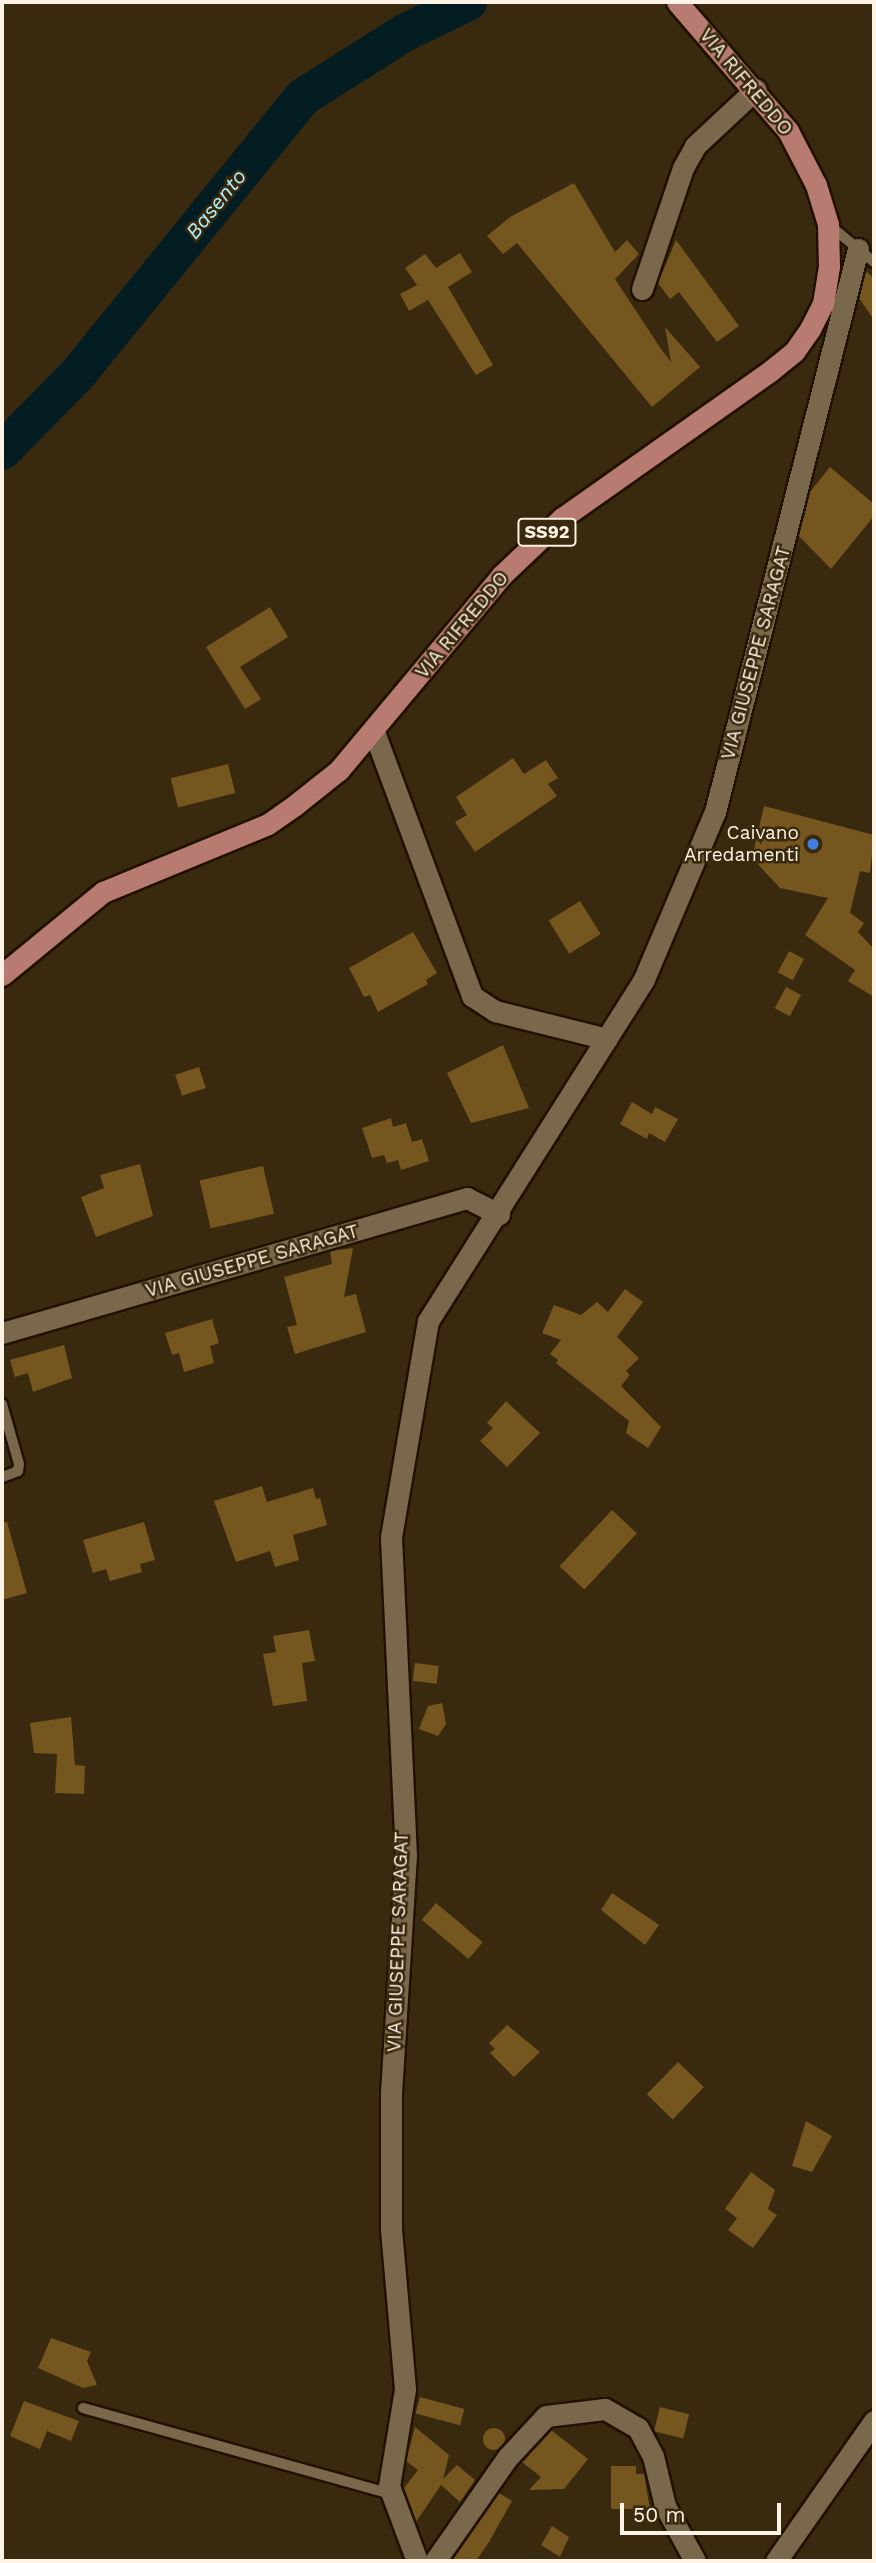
<!DOCTYPE html>
<style>
body{margin:0}
#map{position:relative;width:876px;height:2563px;overflow:hidden;background:#39290e;font-family:"Work Sans",sans-serif}
div>[style]{position:absolute}
.river>*{height:38px;margin:-19px;padding:0 19px;transform-origin:19px;border-radius:19px;background:#041d22}
.building>*{inset:0;background:#75561e;transform-origin:0 0}
.round{border-radius:50%}
.roads{filter:drop-shadow(2px 0 #201100) drop-shadow(-2px 0 #201100) drop-shadow(0 2px #201100) drop-shadow(0 -2px #201100)}
.lane>*{height:10px;margin:-5px;padding:0 5px;transform-origin:5px;border-radius:5px;background:#7a684c}
.street>*{height:21px;margin:-10.5px;padding:0 10.5px;transform-origin:10.5px;border-radius:10.5px;background:#7a684c}
.primary>*{height:21px;margin:-10.5px;padding:0 10.5px;transform-origin:10.5px;border-radius:10.5px;background:#b87b72}
.dots>*{width:19px;height:19px;translate:-50% -50%;box-sizing:border-box;border:4px solid #39290e;border-radius:50%}
span{translate:-50% -50%;white-space:nowrap;text-align:center;line-height:1.15;-webkit-text-stroke:5px #39290e;paint-order:stroke}
.shield-label span{padding:2px 5px;background:#39290e;border:2px solid;border-radius:5px;-webkit-text-stroke-width:0}
.shield-label{font-size:18px;color:#fef3e4;font-weight:700}
.street-label{font-size:19px;color:#fef3e4}
.poi-label{font-size:19px;color:#fef3e4}
.right{translate:-100% -50%;text-align:right}
.water-label{font-size:21px;color:#adedfc;font-style:italic}
.frame{position:absolute;inset:0;border:4px solid #fef3e4;pointer-events:none}
.scale{position:absolute;left:620px;top:2503px;width:161px;height:32px;box-sizing:border-box;border:4px solid #fef3e4;border-top:0;padding-left:9px;font-size:21px;line-height:24px;white-space:nowrap;color:#fef3e4;-webkit-text-stroke:5px #39290e;paint-order:stroke}
</style>
<div id="map">
<div class="river">
<i style="left:2px;top:451px;width:107px;rotate:-45.4deg"></i>
<i style="left:77px;top:375px;width:358px;rotate:-50.9deg"></i>
<i style="left:303px;top:97px;width:122px;rotate:-32.3deg"></i>
<i style="left:406px;top:32px;width:69px;rotate:-25.8deg"></i>
</div>
<div class="building">
<i style="clip-path:polygon(574px 183px,615px 252px,627px 240px,639px 254px,615px 279px,661px 349px,671px 362px,665px 327px,700px 367px,652px 407px,517px 243px,503px 254px,487px 236px,510px 217px)"></i>
<i style="clip-path:polygon(676px 240px,739px 326px,717px 342px,679px 292px,670px 299px,658px 283px)"></i>
<i style="clip-path:polygon(460px 253px,472px 272px,448px 287px,493px 365px,476px 375px,428px 300px,409px 311px,400px 294px,417px 285px,405px 268px,425px 254px,436px 268px)"></i>
<i style="clip-path:polygon(866px 271px,874px 279px,874px 320px,859px 298px)"></i>
<i style="clip-path:polygon(830px 467px,874px 504px,874px 516px,831px 569px,799px 536px,810px 492px)"></i>
<i style="clip-path:polygon(270px 607px,288px 637px,240px 667px,261px 699px,245px 709px,206px 647px)"></i>
<i style="clip-path:polygon(513px 758px,524px 774px,546px 760px,558px 778px,548px 784px,557px 796px,475px 852px,455px 822px,467px 815px,456px 797px)"></i>
<i style="left:228px;top:764px;width:30px;height:59px;rotate:76deg"></i>
<i style="clip-path:polygon(764px 806px,874px 835px,870px 873px,860px 871px,850px 913px,864px 923px,858px 932px,874px 949px,874px 997px,848px 981px,855px 970px,805px 935px,828px 898px,780px 888px,752px 858px)"></i>
<i style="left:580px;top:901px;width:39px;height:37px;rotate:58deg"></i>
<i style="clip-path:polygon(413px 932px,437px 973px,426px 980px,428px 984px,378px 1012px,370px 995px,364px 997px,349px 968px)"></i>
<i style="left:789px;top:951px;width:17px;height:24px;rotate:28deg"></i>
<i style="left:786px;top:987px;width:17px;height:24px;rotate:28deg"></i>
<i style="clip-path:polygon(503px 1045px,529px 1108px,471px 1123px,447px 1073px)"></i>
<i style="left:199px;top:1067px;width:22px;height:25px;rotate:72deg"></i>
<i style="clip-path:polygon(632px 1102px,652px 1114px,655px 1107px,678px 1119px,665px 1142px,649px 1133px,647px 1139px,620px 1124px)"></i>
<i style="clip-path:polygon(391px 1118px,393px 1127px,406px 1123px,412px 1142px,422px 1139px,429px 1161px,401px 1170px,398px 1160px,387px 1163px,384px 1155px,372px 1158px,362px 1128px)"></i>
<i style="clip-path:polygon(140px 1164px,153px 1216px,96px 1237px,81px 1197px,104px 1188px,100px 1175px)"></i>
<i style="left:263px;top:1166px;width:49px;height:65px;rotate:77deg"></i>
<i style="clip-path:polygon(353px 1248px,344px 1297px,356px 1294px,366px 1332px,295px 1354px,287px 1327px,297px 1325px,284px 1277px,332px 1264px,330px 1251px)"></i>
<i style="clip-path:polygon(625px 1289px,643px 1302px,617px 1337px,639px 1358px,626px 1371px,630px 1375px,621px 1386px,661px 1427px,648px 1448px,626px 1433px,629px 1421px,556px 1363px,558px 1360px,550px 1354px,561px 1340px,542px 1333px,554px 1305px,581px 1315px,597px 1302px,608px 1312px)"></i>
<i style="clip-path:polygon(212px 1319px,219px 1343px,210px 1346px,214px 1363px,184px 1372px,179px 1353px,172px 1355px,165px 1333px)"></i>
<i style="clip-path:polygon(64px 1345px,72px 1378px,33px 1392px,28px 1373px,15px 1377px,10px 1360px)"></i>
<i style="clip-path:polygon(506px 1401px,540px 1433px,507px 1467px,480px 1441px,493px 1428px,487px 1423px)"></i>
<i style="clip-path:polygon(262px 1486px,267px 1502px,313px 1488px,316px 1499px,320px 1498px,327px 1525px,293px 1535px,299px 1560px,275px 1567px,270px 1551px,236px 1562px,214px 1501px)"></i>
<i style="left:612px;top:1510px;width:34px;height:77px;rotate:43deg"></i>
<i style="clip-path:polygon(2px 1522px,7px 1522px,27px 1593px,2px 1600px)"></i>
<i style="clip-path:polygon(144px 1522px,155px 1560px,140px 1564px,142px 1572px,110px 1581px,106px 1569px,93px 1573px,83px 1540px)"></i>
<i style="clip-path:polygon(309px 1630px,315px 1661px,302px 1663px,307px 1701px,273px 1706px,263px 1654px,276px 1652px,273px 1636px)"></i>
<i style="left:415px;top:1663px;width:24px;height:18px;rotate:7deg"></i>
<i style="clip-path:polygon(442px 1703px,446px 1724px,438px 1736px,419px 1729px,428px 1706px)"></i>
<i style="clip-path:polygon(71px 1717px,75px 1765px,85px 1766px,84px 1794px,55px 1793px,57px 1754px,34px 1753px,30px 1723px)"></i>
<i style="clip-path:polygon(612px 1893px,659px 1925px,645px 1945px,601px 1910px)"></i>
<i style="left:436px;top:1903px;width:61px;height:22px;rotate:40deg"></i>
<i style="clip-path:polygon(507px 2025px,540px 2052px,514px 2077px,490px 2053px,495px 2049px,489px 2043px)"></i>
<i style="left:678px;top:2062px;width:36px;height:45px;rotate:44deg"></i>
<i style="clip-path:polygon(806px 2121px,832px 2136px,812px 2172px,792px 2166px)"></i>
<i style="clip-path:polygon(751px 2172px,775px 2190px,768px 2209px,777px 2215px,753px 2248px,728px 2230px,737px 2218px,725px 2209px)"></i>
<i style="clip-path:polygon(51px 2338px,91px 2352px,87px 2361px,97px 2385px,83px 2388px,38px 2368px)"></i>
<i style="left:420px;top:2397px;width:46px;height:17px;rotate:15deg"></i>
<i style="clip-path:polygon(24px 2401px,79px 2421px,71px 2441px,47px 2431px,40px 2449px,10px 2436px)"></i>
<i style="left:660px;top:2407px;width:30px;height:25px;rotate:14deg"></i>
<i style="clip-path:polygon(415px 2427px,449px 2455px,443px 2479px,457px 2465px,475px 2480px,460px 2502px,441px 2485px,416px 2522px,404px 2488px,418px 2470px,406px 2461px)"></i>
<i class="round" style="left:483px;top:2428px;width:22px;height:22px"></i>
<i style="clip-path:polygon(551px 2430px,588px 2459px,564px 2489px,529px 2490px,541px 2477px,522px 2462px)"></i>
<i style="clip-path:polygon(611px 2466px,636px 2466px,636px 2474px,644px 2474px,650px 2509px,611px 2509px)"></i>
<i style="clip-path:polygon(499px 2493px,512px 2501px,489px 2542px,476px 2561px,455px 2561px,452px 2559px)"></i>
<i style="clip-path:polygon(552px 2526px,569px 2537px,560px 2557px,541px 2545px)"></i>
</div>
<div class="roads">
<div class="lane">
<i style="left:828px;top:224px;width:60px;rotate:39.6deg"></i>
<i style="left:2px;top:1404px;width:62px;rotate:74.2deg"></i>
<i style="left:19px;top:1464px;width:7px;rotate:98deg"></i>
<i style="left:18px;top:1471px;width:17px;rotate:159deg"></i>
<i style="left:83px;top:2408px;width:321px;rotate:15.6deg"></i>
</div>
<div class="street">
<i style="left:642px;top:289px;width:128px;rotate:-71.3deg"></i>
<i style="left:683px;top:168px;width:25px;rotate:-61deg"></i>
<i style="left:695px;top:146px;width:83px;rotate:-43.1deg"></i>
<i style="left:374px;top:732px;width:282px;rotate:69.6deg"></i>
<i style="left:472px;top:996px;width:27px;rotate:33deg"></i>
<i style="left:495px;top:1011px;width:115px;rotate:14deg"></i>
<i style="left:2px;top:1333px;width:484px;rotate:-16.2deg"></i>
<i style="left:467px;top:1198px;width:36px;rotate:27deg"></i>
<i style="left:417px;top:2561px;width:80px;rotate:-110.5deg"></i>
<i style="left:389px;top:2486px;width:98px;rotate:-80.6deg"></i>
<i style="left:405px;top:2389px;width:160px;rotate:-95deg"></i>
<i style="left:391px;top:2230px;width:137px;rotate:-90deg"></i>
<i style="left:391px;top:2093px;width:237px;rotate:-86.4deg"></i>
<i style="left:406px;top:1856px;width:319px;rotate:-92.7deg"></i>
<i style="left:391px;top:1537px;width:219px;rotate:-80.3deg"></i>
<i style="left:428px;top:1321px;width:404px;rotate:-57.7deg"></i>
<i style="left:644px;top:979px;width:181px;rotate:-67deg"></i>
<i style="left:715px;top:812px;width:581px;rotate:-75.75deg"></i>
<i style="left:435px;top:2561px;width:126px;rotate:-55deg"></i>
<i style="left:507px;top:2458px;width:57px;rotate:-47.1deg"></i>
<i style="left:546px;top:2416px;width:59px;rotate:-6.8deg"></i>
<i style="left:605px;top:2409px;width:38px;rotate:30deg"></i>
<i style="left:638px;top:2428px;width:32px;rotate:62deg"></i>
<i style="left:653px;top:2456px;width:51px;rotate:76.5deg"></i>
<i style="left:665px;top:2506px;width:63px;rotate:61.4deg"></i>
<i style="left:776px;top:2561px;width:171px;rotate:-55deg"></i>
</div>
<div class="primary">
<i style="left:2px;top:975px;width:131px;rotate:-39.4deg"></i>
<i style="left:103px;top:892px;width:178px;rotate:-22.4deg"></i>
<i style="left:268px;top:824px;width:33px;rotate:-35deg"></i>
<i style="left:295px;top:805px;width:56px;rotate:-38.5deg"></i>
<i style="left:339px;top:770px;width:254px;rotate:-50.1deg"></i>
<i style="left:502px;top:575px;width:83px;rotate:-43.5deg"></i>
<i style="left:562px;top:518px;width:253px;rotate:-35.2deg"></i>
<i style="left:769px;top:372px;width:32px;rotate:-39deg"></i>
<i style="left:794px;top:352px;width:28px;rotate:-55deg"></i>
<i style="left:810px;top:329px;width:28px;rotate:-63deg"></i>
<i style="left:823px;top:304px;width:37px;rotate:-81deg"></i>
<i style="left:829px;top:267px;width:43px;rotate:-91.3deg"></i>
<i style="left:828px;top:224px;width:41px;rotate:-107.1deg"></i>
<i style="left:816px;top:185px;width:61px;rotate:-117.4deg"></i>
<i style="left:788px;top:131px;width:170px;rotate:-130.7deg"></i>
</div>
</div>
<div class="dots">
<i style="left:813px;top:844px;background:#3f7fe0"></i>
</div>
<div class="shield-label">
<span style="left:547px;top:532px">SS92</span>
</div>
<div class="street-label">
<span style="left:746px;top:82px;rotate:50deg">VIA RIFREDDO</span>
<span style="left:462px;top:625px;rotate:-50deg">VIA RIFREDDO</span>
<span style="left:756px;top:653px;rotate:-75deg">VIA GIUSEPPE SARAGAT</span>
<span style="left:252px;top:1261px;rotate:-16deg">VIA GIUSEPPE SARAGAT</span>
<span style="left:398px;top:1942px;rotate:-88deg">VIA GIUSEPPE SARAGAT</span>
</div>
<div class="poi-label">
<span class="right" style="left:799px;top:844px">Caivano<br>Arredamenti</span>
</div>
<div class="water-label">
<span style="left:216px;top:204px;rotate:-51deg">Basento</span>
</div>
<div class="frame"></div>
<div class="scale">50 m</div>
</div>
